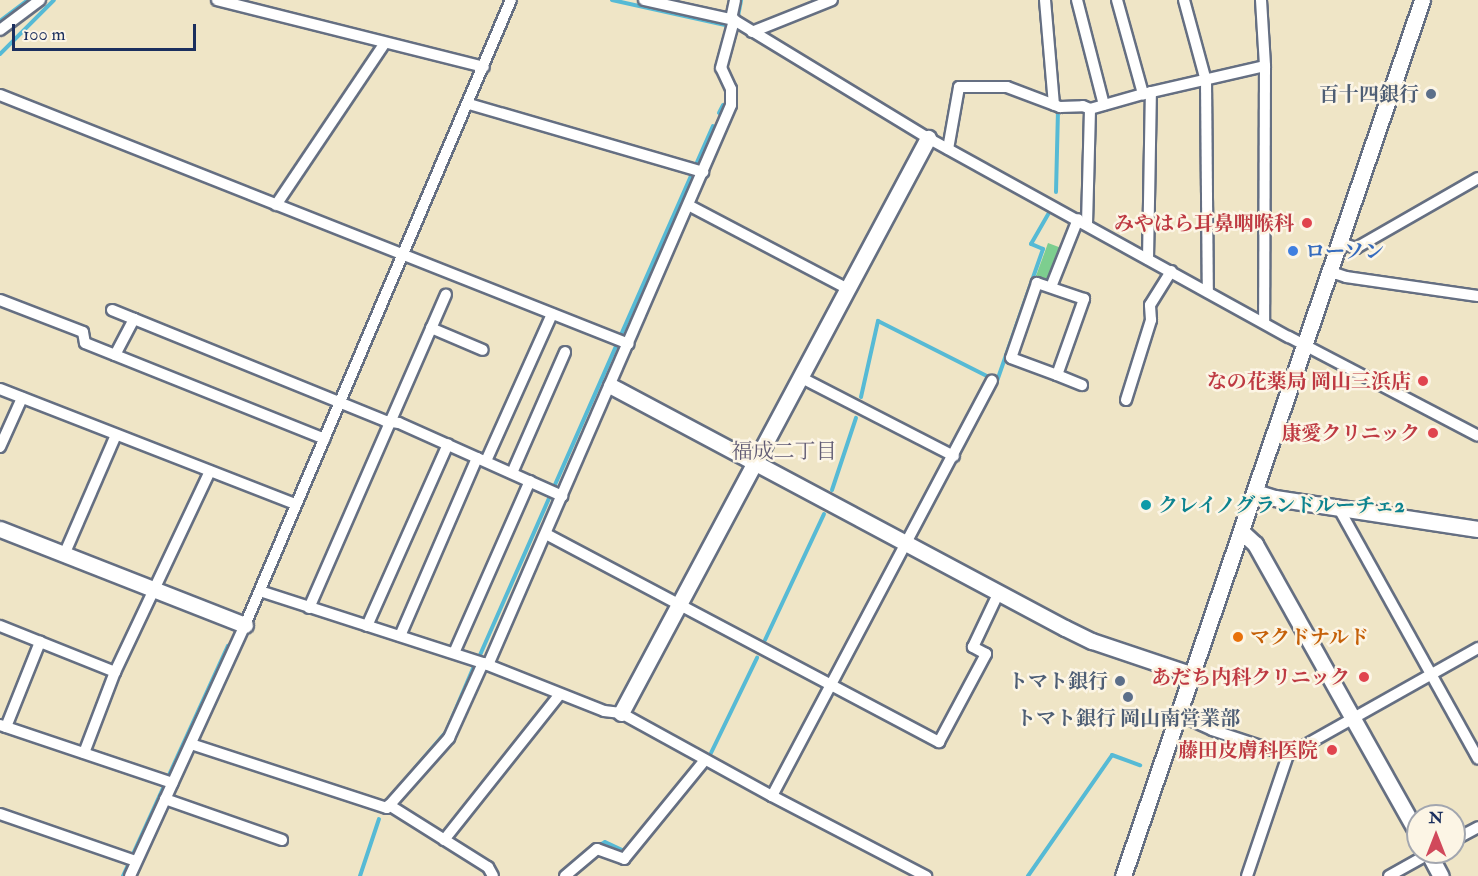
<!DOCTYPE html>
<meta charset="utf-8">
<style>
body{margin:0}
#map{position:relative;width:1478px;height:876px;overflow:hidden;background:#efe5c6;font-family:"IM FELL Double Pica","Noto Serif JP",serif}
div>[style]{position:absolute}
.green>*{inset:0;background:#7dce8f;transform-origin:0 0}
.stream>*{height:4px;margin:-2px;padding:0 2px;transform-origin:2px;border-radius:2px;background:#56bad5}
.roads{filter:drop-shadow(2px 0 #656f82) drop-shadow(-2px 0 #656f82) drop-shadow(0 2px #656f82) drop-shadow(0 -2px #656f82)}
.street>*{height:10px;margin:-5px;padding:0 5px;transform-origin:5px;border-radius:5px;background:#fff}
.secondary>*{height:15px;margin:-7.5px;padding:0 7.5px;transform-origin:7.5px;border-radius:7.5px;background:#fff}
.dots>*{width:16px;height:16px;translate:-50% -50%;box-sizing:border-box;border:3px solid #fcf5e5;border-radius:50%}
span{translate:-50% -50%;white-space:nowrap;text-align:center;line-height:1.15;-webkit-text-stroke:5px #fcf5e5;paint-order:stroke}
.service-label{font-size:20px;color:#4e5e75;font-weight:700}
.right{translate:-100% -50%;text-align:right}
.health-label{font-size:20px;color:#be3a42;font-weight:700}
.shop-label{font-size:20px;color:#366cbe;font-weight:700}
.left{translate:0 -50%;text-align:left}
.culture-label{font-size:20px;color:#0d838f;font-weight:700}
.food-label{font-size:20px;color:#c56008;font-weight:700}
.neighbourhood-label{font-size:21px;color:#605b74}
.north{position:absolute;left:1406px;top:804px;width:60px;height:60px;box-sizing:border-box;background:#fcf5e5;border:2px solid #a2a6af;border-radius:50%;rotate:0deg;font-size:16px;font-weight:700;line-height:24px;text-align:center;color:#1b2f5e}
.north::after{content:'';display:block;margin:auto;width:21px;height:27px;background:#d1495b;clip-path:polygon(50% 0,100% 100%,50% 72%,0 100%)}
.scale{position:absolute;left:12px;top:24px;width:184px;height:27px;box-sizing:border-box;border:3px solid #1b2f5e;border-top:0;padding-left:8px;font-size:18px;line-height:21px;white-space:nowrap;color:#1b2f5e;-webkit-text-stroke:4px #fcf5e5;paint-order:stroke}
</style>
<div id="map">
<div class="green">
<i style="left:1048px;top:243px;width:15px;height:36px;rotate:20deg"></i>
</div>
<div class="stream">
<i style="left:612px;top:0;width:116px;rotate:12.5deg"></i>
<i style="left:738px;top:16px;width:16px;rotate:-79deg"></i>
<i style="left:0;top:21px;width:35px;rotate:-37deg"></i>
<i style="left:0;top:54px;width:76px;rotate:-45deg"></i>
<i style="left:719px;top:113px;width:9px;rotate:-63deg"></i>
<i style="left:1056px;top:192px;width:81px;rotate:-88.6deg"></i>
<i style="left:861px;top:397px;width:78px;rotate:-77.4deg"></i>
<i style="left:878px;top:321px;width:133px;rotate:26.8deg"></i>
<i style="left:997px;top:381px;width:140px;rotate:-70.8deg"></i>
<i style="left:1043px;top:249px;width:13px;rotate:-157deg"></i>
<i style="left:1031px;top:244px;width:38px;rotate:-60deg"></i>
<i style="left:832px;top:490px;width:76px;rotate:-71.6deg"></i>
<i style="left:765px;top:640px;width:139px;rotate:-64.9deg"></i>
<i style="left:480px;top:655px;width:578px;rotate:-66.23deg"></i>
<i style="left:711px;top:753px;width:106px;rotate:-64.2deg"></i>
<i style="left:415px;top:768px;width:48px;rotate:-49.3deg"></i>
<i style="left:446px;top:732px;width:72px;rotate:-67deg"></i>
<i style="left:596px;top:847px;width:10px;rotate:-29deg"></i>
<i style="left:605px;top:842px;width:23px;rotate:25deg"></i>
<i style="left:123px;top:876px;width:253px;rotate:-65.5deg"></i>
<i style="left:360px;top:876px;width:60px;rotate:-71.6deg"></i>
<i style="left:1028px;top:876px;width:147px;rotate:-55.2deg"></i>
<i style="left:1112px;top:755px;width:30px;rotate:20deg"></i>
</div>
<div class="roads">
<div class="street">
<i style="left:217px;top:0;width:275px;rotate:14.1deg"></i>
<i style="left:644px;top:0;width:92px;rotate:12.5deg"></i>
<i style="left:734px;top:20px;width:227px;rotate:31.3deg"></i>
<i style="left:928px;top:138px;width:412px;rotate:28.9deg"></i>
<i style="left:1289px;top:337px;width:213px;rotate:27.6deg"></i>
<i style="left:1045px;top:0;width:105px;rotate:85.1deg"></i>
<i style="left:1077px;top:0;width:108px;rotate:75.6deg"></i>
<i style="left:1117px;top:0;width:98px;rotate:74.5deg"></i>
<i style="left:1184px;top:0;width:84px;rotate:74.8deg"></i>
<i style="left:1206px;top:81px;width:211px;rotate:89.5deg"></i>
<i style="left:1261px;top:0;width:66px;rotate:86.5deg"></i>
<i style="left:1265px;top:66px;width:255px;rotate:90.2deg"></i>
<i style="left:731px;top:19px;width:19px;rotate:-78deg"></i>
<i style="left:0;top:30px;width:50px;rotate:-36.9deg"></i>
<i style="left:752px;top:32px;width:86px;rotate:-21.8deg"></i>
<i style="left:0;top:95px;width:676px;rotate:21.6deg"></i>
<i style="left:469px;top:104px;width:244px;rotate:16.2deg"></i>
<i style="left:948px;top:149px;width:63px;rotate:-79.9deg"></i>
<i style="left:959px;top:87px;width:48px"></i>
<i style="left:1007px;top:87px;width:57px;rotate:20.7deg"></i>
<i style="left:1060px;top:107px;width:23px;rotate:-2deg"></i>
<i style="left:1083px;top:106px;width:8px;rotate:23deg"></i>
<i style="left:276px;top:205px;width:195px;rotate:-56.1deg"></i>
<i style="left:690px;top:206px;width:178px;rotate:27.7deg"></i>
<i style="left:1087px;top:224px;width:115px;rotate:-88.5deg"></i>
<i style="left:1090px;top:109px;width:55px;rotate:-15.8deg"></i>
<i style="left:1143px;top:94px;width:125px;rotate:-12.9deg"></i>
<i style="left:1340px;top:243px;width:17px;rotate:17deg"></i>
<i style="left:1356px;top:248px;width:141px;rotate:-29.8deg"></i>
<i style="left:1148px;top:259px;width:167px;rotate:-89deg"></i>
<i style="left:1331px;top:272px;width:16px;rotate:18deg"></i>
<i style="left:1346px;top:277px;width:133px;rotate:8.2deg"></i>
<i style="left:1051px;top:287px;width:73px;rotate:-68.3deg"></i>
<i style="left:0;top:300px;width:89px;rotate:21.1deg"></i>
<i style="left:83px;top:332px;width:11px;rotate:80deg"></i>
<i style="left:85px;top:343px;width:258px;rotate:21.8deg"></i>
<i style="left:112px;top:310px;width:295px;rotate:22.1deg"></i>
<i style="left:385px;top:421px;width:14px;rotate:8deg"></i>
<i style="left:399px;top:423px;width:179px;rotate:24.1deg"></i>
<i style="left:431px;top:328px;width:56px;rotate:22.9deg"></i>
<i style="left:115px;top:355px;width:41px;rotate:-62.2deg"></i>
<i style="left:1057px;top:375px;width:81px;rotate:-70.4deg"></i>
<i style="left:1084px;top:299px;width:50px;rotate:-161.2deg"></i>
<i style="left:1037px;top:283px;width:79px;rotate:109.1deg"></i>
<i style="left:1011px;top:358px;width:49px;rotate:20.3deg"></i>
<i style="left:1057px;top:375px;width:27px;rotate:22deg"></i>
<i style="left:800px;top:377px;width:173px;rotate:27.2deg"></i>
<i style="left:0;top:389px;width:317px;rotate:21.3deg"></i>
<i style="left:1126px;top:400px;width:84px;rotate:-72.6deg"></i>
<i style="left:1151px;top:320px;width:15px;rotate:-94deg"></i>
<i style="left:1150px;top:305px;width:40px;rotate:-58deg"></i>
<i style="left:0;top:447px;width:54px;rotate:-65.8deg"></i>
<i style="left:486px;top:461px;width:161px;rotate:-65.8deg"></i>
<i style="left:512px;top:473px;width:132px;rotate:-66.3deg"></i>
<i style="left:1338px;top:507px;width:288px;rotate:60.9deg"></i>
<i style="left:546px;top:534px;width:445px;rotate:27.9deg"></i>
<i style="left:939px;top:742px;width:100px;rotate:-61.9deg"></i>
<i style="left:986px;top:654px;width:15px;rotate:-152deg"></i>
<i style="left:973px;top:647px;width:61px;rotate:-64.7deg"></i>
<i style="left:64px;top:555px;width:131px;rotate:-66.6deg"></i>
<i style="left:260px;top:591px;width:234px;rotate:17.9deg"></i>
<i style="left:483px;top:663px;width:130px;rotate:21.6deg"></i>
<i style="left:604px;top:711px;width:17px;rotate:7deg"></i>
<i style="left:621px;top:713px;width:172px;rotate:28.8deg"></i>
<i style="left:772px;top:796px;width:174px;rotate:27.5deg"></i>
<i style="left:309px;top:608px;width:342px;rotate:-66.4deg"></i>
<i style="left:0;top:626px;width:124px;rotate:21.8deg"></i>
<i style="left:367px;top:626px;width:199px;rotate:-66deg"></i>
<i style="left:400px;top:636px;width:194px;rotate:-66.6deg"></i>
<i style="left:454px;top:653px;width:188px;rotate:-66.2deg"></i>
<i style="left:488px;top:665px;width:610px;rotate:-66.54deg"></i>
<i style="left:731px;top:105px;width:16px;rotate:-90deg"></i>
<i style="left:731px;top:89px;width:23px;rotate:-115deg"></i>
<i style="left:721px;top:68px;width:50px;rotate:-74.8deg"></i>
<i style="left:1179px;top:715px;width:36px;rotate:24deg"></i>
<i style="left:1212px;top:730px;width:80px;rotate:18.2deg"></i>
<i style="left:0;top:725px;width:182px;rotate:18.6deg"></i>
<i style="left:6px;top:727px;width:92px;rotate:-68.2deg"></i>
<i style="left:191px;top:744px;width:206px;rotate:18.1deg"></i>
<i style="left:387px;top:808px;width:94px;rotate:-48.5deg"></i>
<i style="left:449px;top:738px;width:82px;rotate:-65.6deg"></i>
<i style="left:84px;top:753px;width:87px;rotate:-69.1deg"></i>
<i style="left:115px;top:672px;width:222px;rotate:-64.7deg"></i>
<i style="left:772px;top:796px;width:470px;rotate:-62.1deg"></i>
<i style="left:165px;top:799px;width:124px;rotate:19.3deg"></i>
<i style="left:389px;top:805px;width:117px;rotate:32.1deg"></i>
<i style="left:488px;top:867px;width:10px;rotate:61deg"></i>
<i style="left:0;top:814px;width:144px;rotate:19.1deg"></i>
<i style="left:444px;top:840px;width:186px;rotate:-51.5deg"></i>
<i style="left:1454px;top:840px;width:27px;rotate:-28deg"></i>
<i style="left:130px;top:876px;width:276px;rotate:-65.4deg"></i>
<i style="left:245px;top:625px;width:679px;rotate:-66.95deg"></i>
<i style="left:565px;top:876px;width:42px;rotate:-40.2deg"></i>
<i style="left:597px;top:849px;width:29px;rotate:20deg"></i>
<i style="left:624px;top:859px;width:128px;rotate:-50.7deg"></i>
<i style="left:1247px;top:876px;width:128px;rotate:-71.3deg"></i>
<i style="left:1288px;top:755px;width:218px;rotate:-29.4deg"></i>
<i style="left:1389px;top:876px;width:49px;rotate:-29.2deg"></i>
</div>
<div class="secondary">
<i style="left:611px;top:386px;width:514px;rotate:28.06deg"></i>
<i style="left:1065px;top:628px;width:30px;rotate:26deg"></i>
<i style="left:1092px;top:641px;width:107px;rotate:18.6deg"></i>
<i style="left:1255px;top:492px;width:21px;rotate:17deg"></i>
<i style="left:1275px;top:498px;width:205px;rotate:8.7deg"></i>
<i style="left:0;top:529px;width:263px;rotate:21.4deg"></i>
<i style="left:1242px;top:532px;width:18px;rotate:43deg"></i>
<i style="left:1255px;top:544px;width:334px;rotate:60.7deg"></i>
<i style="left:621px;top:713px;width:652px;rotate:-61.9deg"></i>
<i style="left:1428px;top:852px;width:27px;rotate:62deg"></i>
<i style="left:1123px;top:876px;width:926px;rotate:-71.15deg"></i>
</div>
</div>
<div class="dots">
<i style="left:1431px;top:94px;background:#5c6f8a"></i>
<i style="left:1307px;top:223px;background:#e0444e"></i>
<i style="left:1293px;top:251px;background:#3f7fe0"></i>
<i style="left:1423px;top:381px;background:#e0444e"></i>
<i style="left:1433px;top:433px;background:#e0444e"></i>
<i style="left:1146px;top:505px;background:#0f9aa8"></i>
<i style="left:1238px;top:637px;background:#e8710a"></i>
<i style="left:1364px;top:677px;background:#e0444e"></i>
<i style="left:1120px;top:681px;background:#5c6f8a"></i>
<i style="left:1128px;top:697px;background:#5c6f8a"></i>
<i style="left:1332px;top:750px;background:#e0444e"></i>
</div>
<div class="service-label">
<span class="right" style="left:1419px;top:94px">百十四銀行</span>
<span class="right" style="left:1108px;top:681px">トマト銀行</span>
<span style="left:1128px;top:718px">トマト銀行 岡山南営業部</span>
</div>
<div class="health-label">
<span class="right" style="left:1294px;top:223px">みやはら耳鼻咽喉科</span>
<span class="right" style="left:1411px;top:381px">なの花薬局 岡山三浜店</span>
<span class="right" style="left:1420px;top:433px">康愛クリニック</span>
<span class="right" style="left:1350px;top:677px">あだち内科クリニック</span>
<span class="right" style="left:1318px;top:750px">藤田皮膚科医院</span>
</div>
<div class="shop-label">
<span class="left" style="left:1305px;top:251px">ローソン</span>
</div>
<div class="culture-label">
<span class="left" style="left:1158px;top:505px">クレイノグランドルーチェ2</span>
</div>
<div class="food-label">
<span class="left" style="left:1250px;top:637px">マクドナルド</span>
</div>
<div class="neighbourhood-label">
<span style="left:784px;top:452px">福成二丁目</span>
</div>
<div class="north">N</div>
<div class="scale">100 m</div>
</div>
